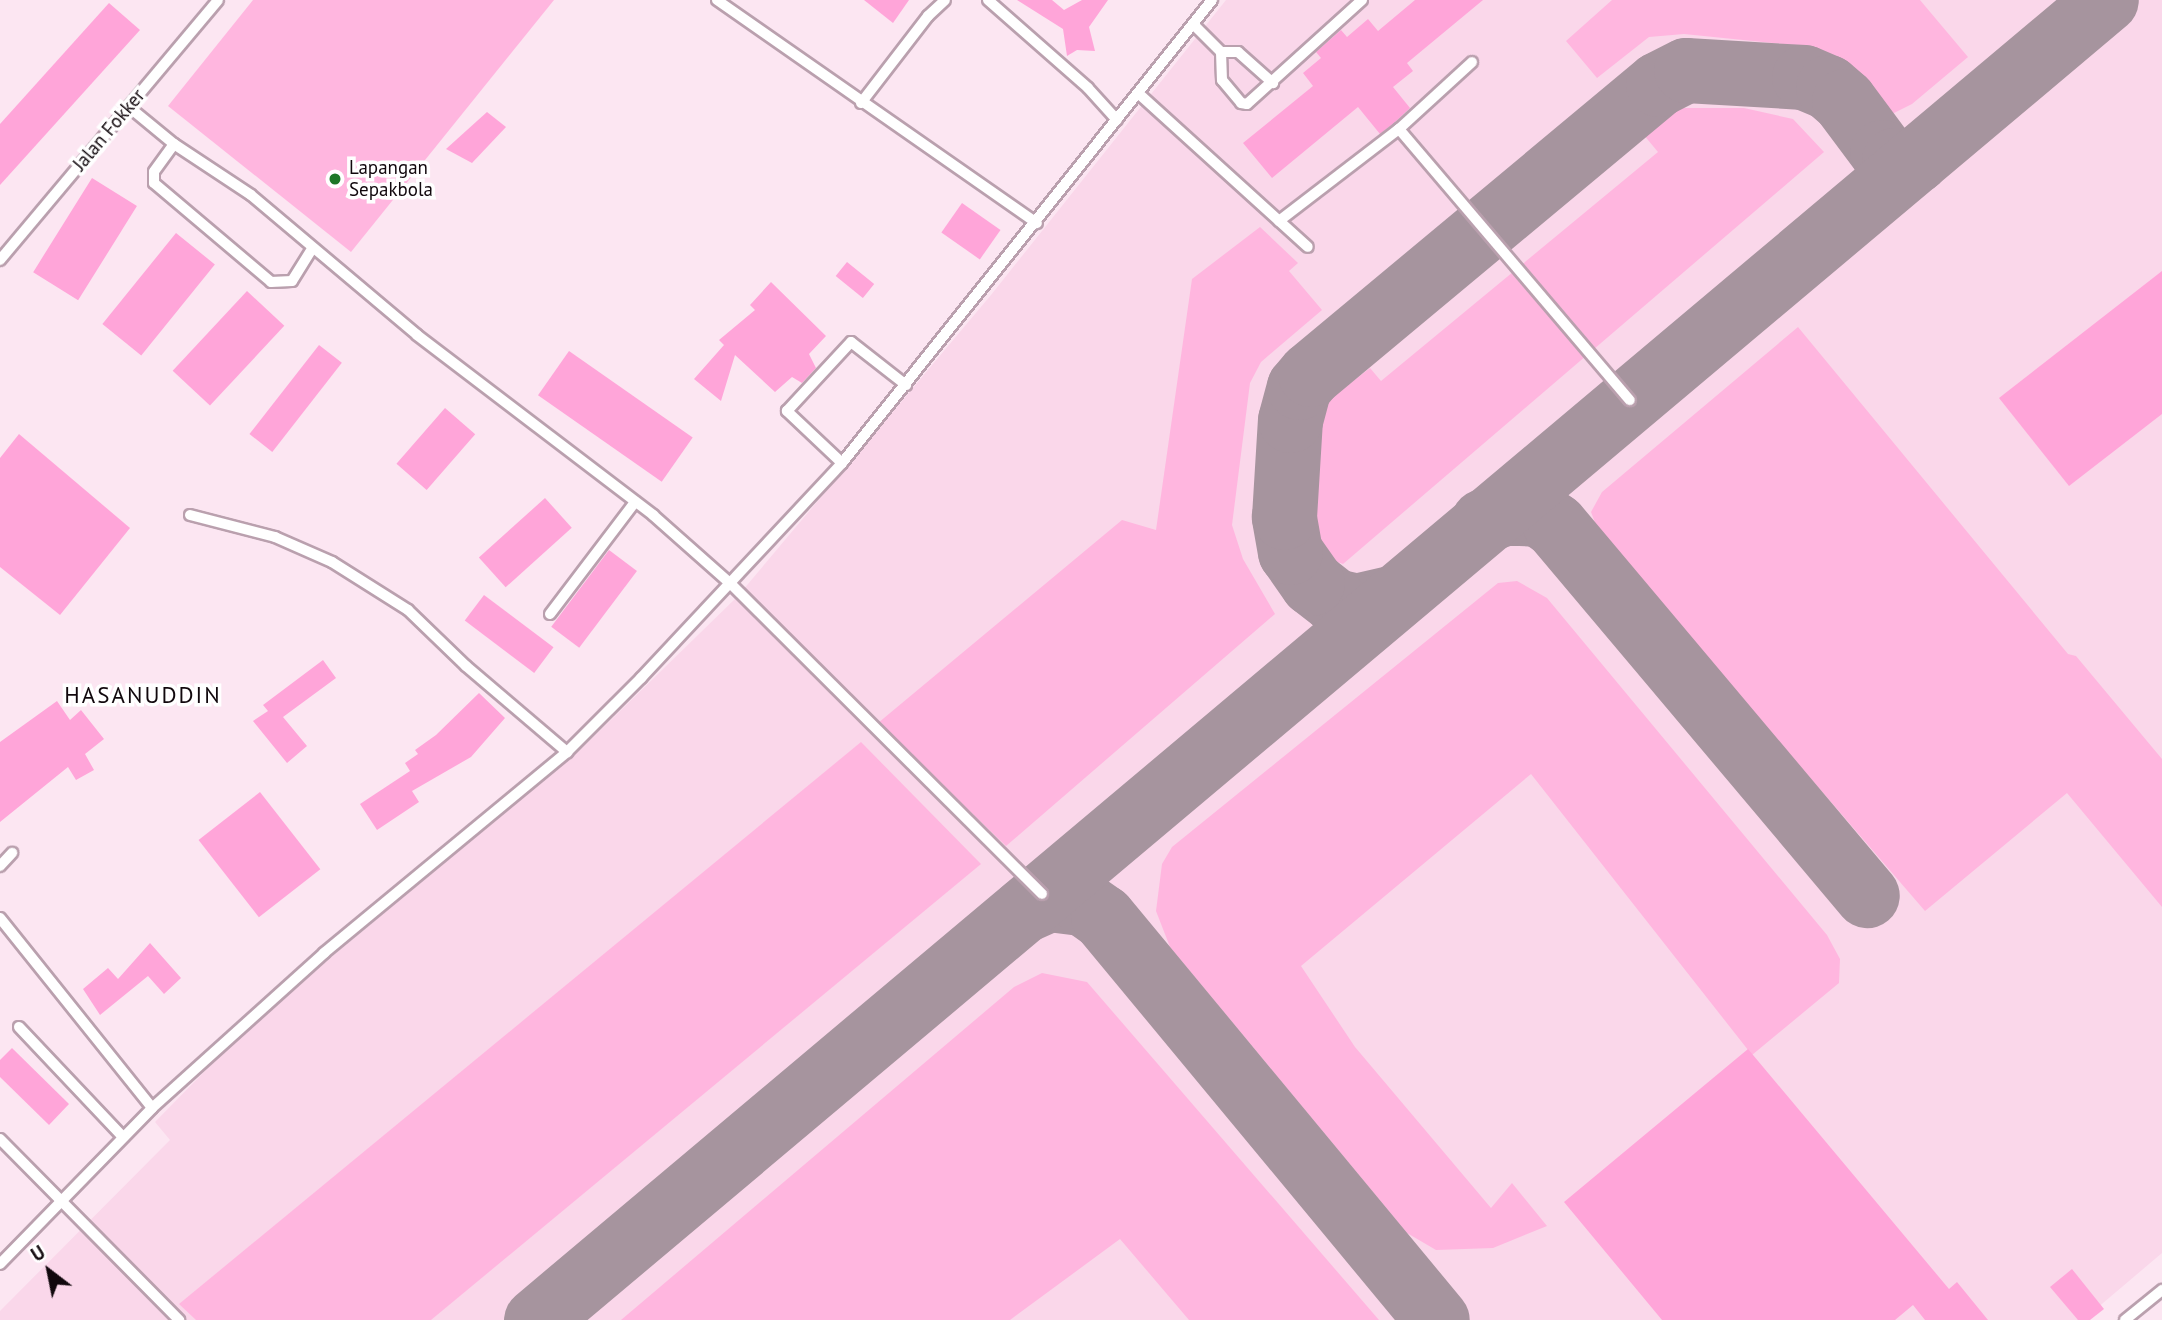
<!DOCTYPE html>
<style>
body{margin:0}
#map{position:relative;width:2162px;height:1320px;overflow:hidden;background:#fce6f2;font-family:"PT Sans",sans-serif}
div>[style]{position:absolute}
.built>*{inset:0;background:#fad7ea}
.green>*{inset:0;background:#ffb6df}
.taxiway>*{height:65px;margin:-32.5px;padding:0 32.5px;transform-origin:32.5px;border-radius:32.5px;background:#a6949e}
.building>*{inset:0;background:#ffa5d9;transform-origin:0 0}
.roads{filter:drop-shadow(2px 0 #baa0ae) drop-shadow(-2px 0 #baa0ae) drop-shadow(0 2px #baa0ae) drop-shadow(0 -2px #baa0ae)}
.lane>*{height:10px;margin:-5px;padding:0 5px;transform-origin:5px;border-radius:5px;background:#fff}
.dots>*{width:19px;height:19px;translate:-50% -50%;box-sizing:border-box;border:4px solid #fff;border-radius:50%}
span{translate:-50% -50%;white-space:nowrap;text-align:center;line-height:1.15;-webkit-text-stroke:7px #fff;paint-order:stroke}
.street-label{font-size:19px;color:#11080d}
.poi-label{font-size:19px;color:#11080d}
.left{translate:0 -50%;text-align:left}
.quarter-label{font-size:23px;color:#11080d;letter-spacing:2px}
.north{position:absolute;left:14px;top:1236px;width:70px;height:70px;-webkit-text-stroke:5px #fff;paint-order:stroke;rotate:328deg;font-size:19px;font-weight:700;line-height:28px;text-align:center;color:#11080d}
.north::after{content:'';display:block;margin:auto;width:24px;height:32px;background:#11080d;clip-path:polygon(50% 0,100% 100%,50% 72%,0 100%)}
</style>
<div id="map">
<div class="built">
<i style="clip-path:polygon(1226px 0,2162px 0,2162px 1253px,2083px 1320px,0 1320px,0 1311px,170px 1140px,155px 1122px,250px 1025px,582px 748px,737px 597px,991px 295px)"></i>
</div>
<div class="green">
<i style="clip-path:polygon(253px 0,554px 0,351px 252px,168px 106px)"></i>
<i style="clip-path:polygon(1612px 0,1920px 0,1968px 57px,1912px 104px,1890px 115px,1832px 57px,1811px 47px,1684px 34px,1649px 37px,1597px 78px,1566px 41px)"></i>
<i style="clip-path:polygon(1678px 108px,1744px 108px,1793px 119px,1824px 152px,1343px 564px,1326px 558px,1315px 535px,1308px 481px,1309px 415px,1370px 368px,1381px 381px,1658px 152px,1643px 134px)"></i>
<i style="clip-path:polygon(1260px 227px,1298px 263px,1289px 271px,1322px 310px,1261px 362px,1250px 383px,1232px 525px,1243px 559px,1275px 614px,1006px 846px,878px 723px,1122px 520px,1156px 530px,1192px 279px)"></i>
<i style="clip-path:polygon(1798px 327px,2068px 654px,2076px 656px,2162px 759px,2162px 907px,2067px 793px,1925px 911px,1599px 533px,1591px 512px,1602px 492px)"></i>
<i style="clip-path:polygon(1517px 581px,1547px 598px,1827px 935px,1840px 959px,1839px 983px,1752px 1055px,1531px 774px,1301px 966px,1355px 1047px,1491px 1208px,1512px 1183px,1547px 1226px,1493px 1248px,1436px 1250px,1407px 1233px,1170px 947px,1156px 911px,1162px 864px,1172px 847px,1498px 583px)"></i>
<i style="clip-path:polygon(861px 742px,981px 864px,431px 1320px,196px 1320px,179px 1304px)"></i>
<i style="clip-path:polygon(1042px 973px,1087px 982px,1379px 1320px,1189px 1320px,1120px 1239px,1010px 1320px,621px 1320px,1014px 987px)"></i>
</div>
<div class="taxiway">
<i style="left:1483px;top:521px;width:22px;rotate:-21deg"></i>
<i style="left:1504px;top:513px;width:16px"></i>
<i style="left:1520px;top:513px;width:19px;rotate:3deg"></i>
<i style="left:1539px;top:514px;width:19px;rotate:35deg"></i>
<i style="left:1555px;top:525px;width:484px;rotate:49.9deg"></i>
<i style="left:1395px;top:597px;width:39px;rotate:167deg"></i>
<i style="left:1357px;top:606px;width:23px;rotate:-167deg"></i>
<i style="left:1335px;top:601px;width:29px;rotate:-142deg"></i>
<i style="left:1312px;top:583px;width:38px;rotate:-125deg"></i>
<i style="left:1290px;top:552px;width:36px;rotate:-100deg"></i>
<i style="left:1284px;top:517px;width:97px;rotate:-86.5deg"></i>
<i style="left:1290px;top:420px;width:34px;rotate:-75deg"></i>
<i style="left:1299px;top:387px;width:17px;rotate:-50deg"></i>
<i style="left:1310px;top:374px;width:453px;rotate:-39.8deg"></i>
<i style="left:1658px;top:84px;width:31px;rotate:-27deg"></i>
<i style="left:1686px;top:70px;width:118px;rotate:3.4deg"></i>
<i style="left:1804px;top:77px;width:26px;rotate:23deg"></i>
<i style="left:1828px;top:87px;width:21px;rotate:41deg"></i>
<i style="left:1844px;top:101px;width:64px;rotate:53.3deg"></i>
<i style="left:1882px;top:152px;width:14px;rotate:34deg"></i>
<i style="left:1894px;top:160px;width:22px"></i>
<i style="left:1024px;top:910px;width:27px;rotate:-24deg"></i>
<i style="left:1049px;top:899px;width:34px;rotate:7deg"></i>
<i style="left:1083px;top:903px;width:24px;rotate:35deg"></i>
<i style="left:1103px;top:917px;width:523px;rotate:50.35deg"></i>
<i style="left:536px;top:1320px;width:2051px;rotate:-40.06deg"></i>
</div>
<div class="building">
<i style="clip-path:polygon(864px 0,909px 0,893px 23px)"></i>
<i style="clip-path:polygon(1017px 0,1052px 0,1064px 10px,1082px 0,1108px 0,1089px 27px,1095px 51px,1077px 50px,1067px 56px,1063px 29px)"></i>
<i style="clip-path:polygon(1415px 0,1483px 0,1407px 63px,1413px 71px,1393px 87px,1410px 108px,1394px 123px,1380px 134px,1358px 107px,1272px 178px,1243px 143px,1313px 86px,1303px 73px,1321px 58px,1316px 52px,1341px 30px,1347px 37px,1368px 19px,1378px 31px)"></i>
<i style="clip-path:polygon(109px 3px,140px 30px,0 185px,0 124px)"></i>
<i style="clip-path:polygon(487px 112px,506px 127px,472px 163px,446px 149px)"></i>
<i style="left:92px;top:178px;width:53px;height:111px;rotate:32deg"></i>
<i style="left:962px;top:203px;width:47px;height:36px;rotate:35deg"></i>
<i style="left:176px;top:233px;width:50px;height:117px;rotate:39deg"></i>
<i style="left:847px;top:262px;width:35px;height:18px;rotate:39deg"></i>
<i style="clip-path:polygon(2162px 271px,2162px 414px,2069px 486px,1999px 398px)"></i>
<i style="clip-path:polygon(771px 282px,826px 336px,809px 354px,816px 368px,802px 383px,792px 377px,775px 392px,735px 355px,721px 401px,694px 379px,724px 345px,719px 340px,755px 310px,750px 305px)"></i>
<i style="left:247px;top:291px;width:51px;height:109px;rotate:43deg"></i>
<i style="left:319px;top:345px;width:29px;height:113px;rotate:38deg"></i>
<i style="left:569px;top:351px;width:151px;height:54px;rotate:35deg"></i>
<i style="left:445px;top:408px;width:40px;height:74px;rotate:41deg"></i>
<i style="clip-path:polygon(19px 434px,130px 528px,60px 615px,0 567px,0 458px)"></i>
<i style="left:545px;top:498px;width:40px;height:89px;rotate:48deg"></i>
<i style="left:609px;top:550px;width:35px;height:96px;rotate:37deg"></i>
<i style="left:484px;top:595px;width:87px;height:32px;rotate:37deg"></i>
<i style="clip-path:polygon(323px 660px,336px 678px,283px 717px,307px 746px,287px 763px,253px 721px,268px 711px,263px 705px)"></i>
<i style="clip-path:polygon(479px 693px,505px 718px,471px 757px,412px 791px,419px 802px,377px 830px,360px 804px,410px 771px,405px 763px,418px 754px,415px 750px,436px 735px)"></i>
<i style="clip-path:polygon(57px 701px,70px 720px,81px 710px,104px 739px,85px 754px,94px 770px,76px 780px,68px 767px,0 822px,0 742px)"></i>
<i style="left:260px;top:792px;width:98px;height:78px;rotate:52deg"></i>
<i style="clip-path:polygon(150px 943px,181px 978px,164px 994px,148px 976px,100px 1015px,83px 989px,108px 968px,118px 979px)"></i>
<i style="clip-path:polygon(12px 1048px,69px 1104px,49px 1125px,0 1077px,0 1060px)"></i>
<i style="clip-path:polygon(1748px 1049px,1949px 1289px,1957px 1282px,1988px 1320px,1925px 1320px,1913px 1305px,1895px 1320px,1662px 1320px,1564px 1202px)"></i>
<i style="clip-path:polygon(2072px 1269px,2104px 1309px,2090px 1320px,2078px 1320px,2050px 1287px)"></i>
</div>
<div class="roads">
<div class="lane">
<i style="left:717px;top:0;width:390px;rotate:34.9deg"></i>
<i style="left:988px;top:0;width:133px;rotate:41.3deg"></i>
<i style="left:1088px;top:88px;width:43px;rotate:47.8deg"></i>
<i style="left:1193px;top:24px;width:40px;rotate:45deg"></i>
<i style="left:1221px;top:52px;width:28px;rotate:88deg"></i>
<i style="left:1222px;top:80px;width:30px;rotate:50deg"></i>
<i style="left:1241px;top:103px;width:6px;rotate:9deg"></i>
<i style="left:1247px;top:104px;width:155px;rotate:-42.1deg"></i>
<i style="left:1221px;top:52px;width:17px"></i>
<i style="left:1238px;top:52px;width:47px;rotate:41.5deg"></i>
<i style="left:1138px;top:93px;width:229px;rotate:42.2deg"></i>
<i style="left:861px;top:103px;width:110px;rotate:-52.4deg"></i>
<i style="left:928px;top:16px;width:23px;rotate:-43deg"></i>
<i style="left:129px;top:107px;width:58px;rotate:39.4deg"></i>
<i style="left:174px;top:144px;width:92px;rotate:33.5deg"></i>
<i style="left:251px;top:195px;width:217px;rotate:40.1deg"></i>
<i style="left:417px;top:335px;width:297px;rotate:37.3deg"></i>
<i style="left:653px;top:515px;width:104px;rotate:41.5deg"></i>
<i style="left:731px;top:584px;width:439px;rotate:44.9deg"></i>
<i style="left:1399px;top:129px;width:356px;rotate:49.6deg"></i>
<i style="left:174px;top:144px;width:34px;rotate:126deg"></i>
<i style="left:154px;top:172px;width:11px;rotate:90deg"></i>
<i style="left:154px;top:183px;width:153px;rotate:40.2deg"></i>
<i style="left:271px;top:282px;width:21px;rotate:-3deg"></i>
<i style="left:292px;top:281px;width:36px;rotate:-58deg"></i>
<i style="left:1279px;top:221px;width:151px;rotate:-37.5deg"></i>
<i style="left:1399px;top:129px;width:99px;rotate:-42.5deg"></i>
<i style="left:0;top:260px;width:339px;rotate:-50deg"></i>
<i style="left:842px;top:463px;width:76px;rotate:-136.6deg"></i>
<i style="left:787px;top:411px;width:94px;rotate:-47.2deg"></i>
<i style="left:851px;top:342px;width:70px;rotate:38deg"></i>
<i style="left:190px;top:515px;width:88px;rotate:14.5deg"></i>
<i style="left:275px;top:537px;width:62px;rotate:23.7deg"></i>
<i style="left:332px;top:562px;width:90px;rotate:32.3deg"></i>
<i style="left:408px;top:610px;width:81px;rotate:44deg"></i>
<i style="left:466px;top:666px;width:133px;rotate:40.4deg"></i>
<i style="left:550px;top:614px;width:141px;rotate:-52.8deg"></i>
<i style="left:0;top:866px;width:18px;rotate:-47deg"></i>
<i style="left:0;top:918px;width:243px;rotate:51.3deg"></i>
<i style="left:19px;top:1027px;width:151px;rotate:46.6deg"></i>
<i style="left:0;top:1139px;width:255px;rotate:45.3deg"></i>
<i style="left:0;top:1264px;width:218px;rotate:-45.7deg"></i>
<i style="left:152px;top:1108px;width:232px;rotate:-42deg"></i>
<i style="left:324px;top:953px;width:315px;rotate:-39.6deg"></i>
<i style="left:567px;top:752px;width:105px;rotate:-45deg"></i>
<i style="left:641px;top:678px;width:294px;rotate:-46.9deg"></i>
<i style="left:842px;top:463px;width:593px;rotate:-51.37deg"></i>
<i style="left:2125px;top:1320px;width:48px;rotate:-39deg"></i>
</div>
</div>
<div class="dots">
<i style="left:335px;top:179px;background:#1c7827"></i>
</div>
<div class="street-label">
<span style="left:109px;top:130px;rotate:-50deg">Jalan Fokker</span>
</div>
<div class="poi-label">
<span class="left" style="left:349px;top:179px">Lapangan<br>Sepakbola</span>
</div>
<div class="quarter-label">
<span style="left:143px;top:695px">HASANUDDIN</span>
</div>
<div class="north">U</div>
</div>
